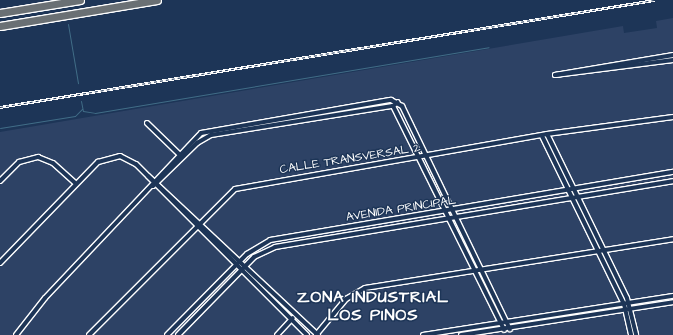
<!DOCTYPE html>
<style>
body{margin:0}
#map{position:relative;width:673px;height:335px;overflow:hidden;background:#1d3557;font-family:"Architects Daughter",sans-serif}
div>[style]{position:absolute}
.built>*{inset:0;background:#2d4265}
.stream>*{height:1px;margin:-0.5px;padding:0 0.5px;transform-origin:0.5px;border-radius:0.5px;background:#416d87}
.roads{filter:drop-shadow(1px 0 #fff) drop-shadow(-1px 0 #fff) drop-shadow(0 1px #fff) drop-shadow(0 -1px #fff)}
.street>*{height:4px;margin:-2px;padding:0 2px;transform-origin:2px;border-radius:2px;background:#1d3557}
.highway>*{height:7px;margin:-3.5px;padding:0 3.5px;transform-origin:3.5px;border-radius:3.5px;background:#6a7074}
.rail>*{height:2.5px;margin-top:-1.25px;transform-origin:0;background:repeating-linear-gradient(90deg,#1d3557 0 3px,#fff 0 6px);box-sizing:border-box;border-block:1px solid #fff}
span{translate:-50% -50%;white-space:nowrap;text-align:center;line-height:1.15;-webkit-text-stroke:3px #1d3557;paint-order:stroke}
.street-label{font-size:12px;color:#fff}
.district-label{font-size:16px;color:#fff;font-weight:700;letter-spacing:1px}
</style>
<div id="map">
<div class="built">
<i style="clip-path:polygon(673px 18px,673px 335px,0 335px,0 132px,623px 26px,624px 33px,657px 28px,656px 21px)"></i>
</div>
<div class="stream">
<i style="left:68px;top:24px;width:60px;rotate:80.4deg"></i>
<i style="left:81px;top:101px;width:10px;rotate:79deg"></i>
<i style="left:83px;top:111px;width:12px;rotate:9deg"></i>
<i style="left:95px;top:113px;width:399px;rotate:-9.5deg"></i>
<i style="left:0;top:128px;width:76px;rotate:-9.1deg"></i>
<i style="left:75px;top:116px;width:10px;rotate:-45deg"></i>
</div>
<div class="roads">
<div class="street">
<i style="left:555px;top:75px;width:120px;rotate:-9.6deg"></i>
<i style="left:555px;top:75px;width:119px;rotate:-7.2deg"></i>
<i style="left:393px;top:106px;width:250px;rotate:63.6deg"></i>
<i style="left:147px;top:123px;width:46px;rotate:44.1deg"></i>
<i style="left:547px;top:134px;width:182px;rotate:64deg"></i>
<i style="left:627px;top:298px;width:38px;rotate:76deg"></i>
<i style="left:542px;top:136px;width:187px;rotate:64deg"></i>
<i style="left:624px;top:304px;width:32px;rotate:77deg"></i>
<i style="left:148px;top:176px;width:233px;rotate:43.1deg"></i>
<i style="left:0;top:181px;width:27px;rotate:-45deg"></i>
<i style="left:19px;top:162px;width:20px;rotate:-15deg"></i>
<i style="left:38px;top:157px;width:16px;rotate:22deg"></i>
<i style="left:53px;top:163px;width:31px;rotate:42deg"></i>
<i style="left:153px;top:186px;width:62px;rotate:-44.3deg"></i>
<i style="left:197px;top:143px;width:16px;rotate:-30deg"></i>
<i style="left:211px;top:135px;width:184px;rotate:-9.1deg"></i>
<i style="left:393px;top:106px;width:6px;rotate:-39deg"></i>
<i style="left:0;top:263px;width:141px;rotate:-45.9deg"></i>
<i style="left:98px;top:162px;width:23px;rotate:-15deg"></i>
<i style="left:120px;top:156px;width:18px;rotate:27deg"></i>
<i style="left:136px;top:164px;width:242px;rotate:45deg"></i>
<i style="left:16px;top:335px;width:47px;rotate:-51.9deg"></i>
<i style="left:45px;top:298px;width:227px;rotate:-46.6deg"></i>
<i style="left:201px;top:133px;width:193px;rotate:-9.9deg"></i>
<i style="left:391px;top:100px;width:13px;rotate:29deg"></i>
<i style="left:402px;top:106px;width:248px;rotate:64.2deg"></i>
<i style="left:89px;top:335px;width:206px;rotate:-45deg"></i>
<i style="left:235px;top:189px;width:317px;rotate:-10deg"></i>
<i style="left:547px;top:134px;width:127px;rotate:-7.7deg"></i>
<i style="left:167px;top:335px;width:114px;rotate:-45.4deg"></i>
<i style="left:247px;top:254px;width:27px;rotate:-31deg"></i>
<i style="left:270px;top:240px;width:409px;rotate:-9.6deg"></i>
<i style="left:178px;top:335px;width:109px;rotate:-45.7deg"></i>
<i style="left:254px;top:257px;width:23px;rotate:-25deg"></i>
<i style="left:275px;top:247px;width:403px;rotate:-9.4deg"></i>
<i style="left:277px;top:335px;width:23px;rotate:-47deg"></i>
<i style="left:316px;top:335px;width:47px;rotate:-50.2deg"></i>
<i style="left:346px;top:299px;width:22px;rotate:-30deg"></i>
<i style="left:365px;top:288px;width:312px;rotate:-9deg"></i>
<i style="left:423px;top:335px;width:253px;rotate:-8.9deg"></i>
<i style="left:461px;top:335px;width:215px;rotate:-8.8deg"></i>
</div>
<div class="highway">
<i style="left:0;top:13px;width:81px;rotate:-9.2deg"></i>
<i style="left:0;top:26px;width:159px;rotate:-9.4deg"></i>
</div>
</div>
<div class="rail">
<i style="left:0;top:107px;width:663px;rotate:-9.29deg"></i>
</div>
<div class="street-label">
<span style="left:350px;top:159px;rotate:-9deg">CALLE TRANSVERSAL 2</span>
<span style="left:401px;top:209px;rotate:-9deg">AVENIDA PRINCIPAL</span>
</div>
<div class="district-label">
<span style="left:373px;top:306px">ZONA INDUSTRIAL<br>LOS PINOS</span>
</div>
</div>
